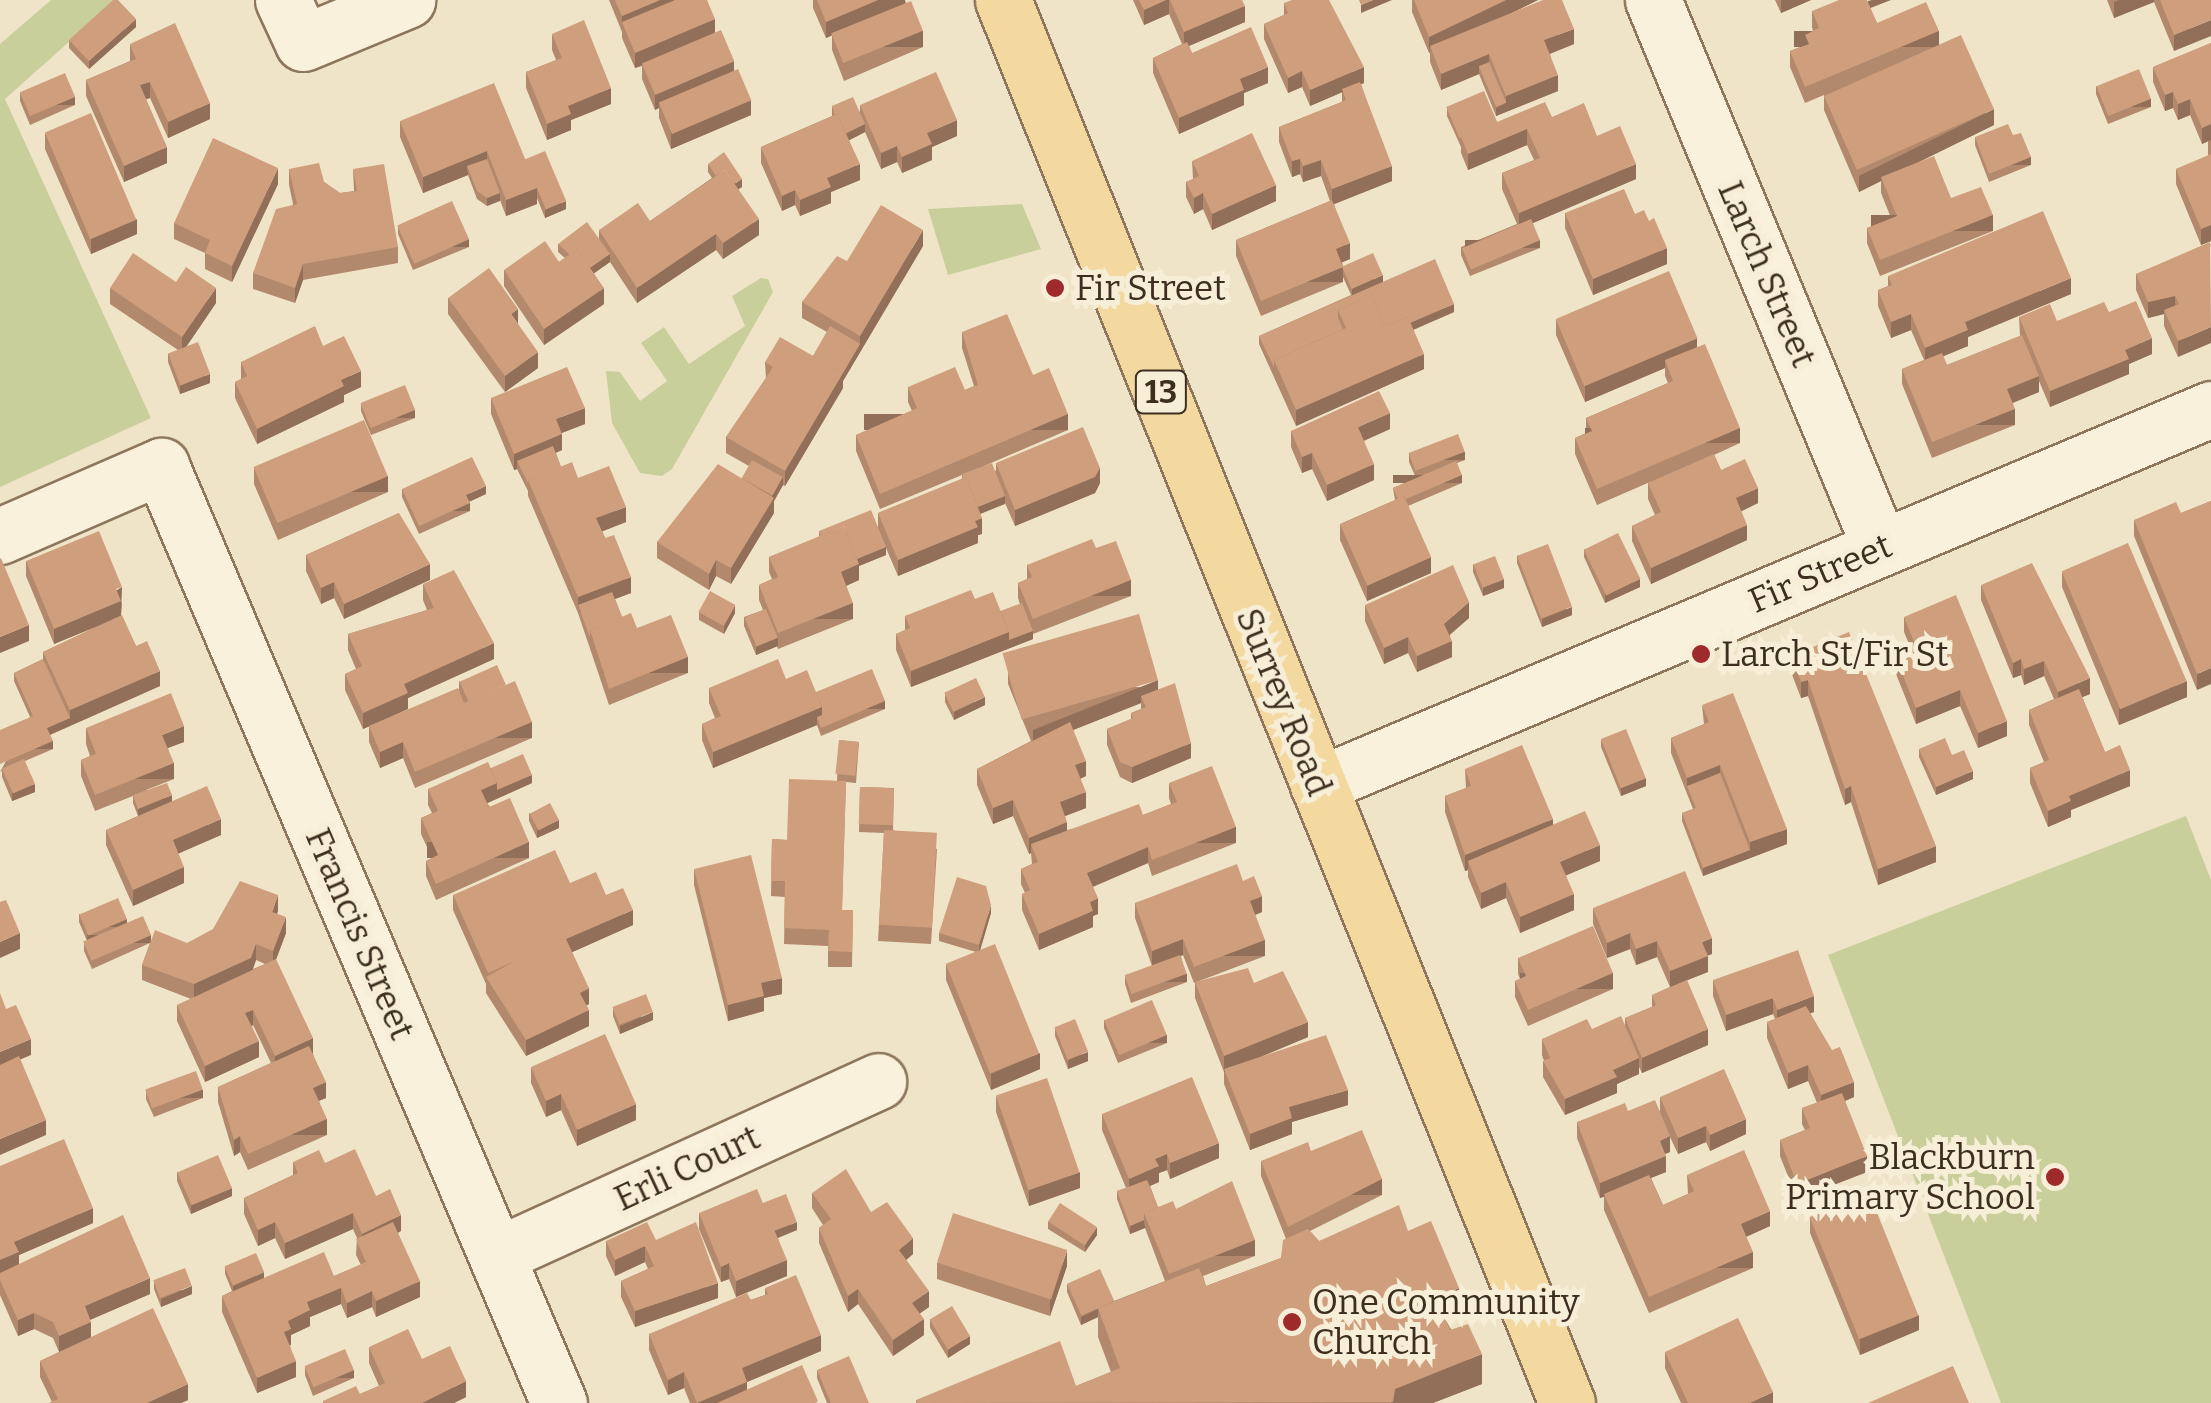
<!DOCTYPE html>
<style>
body{margin:0}
#map{position:relative;width:2211px;height:1403px;overflow:hidden;background:#f0e4c8;font-family:Bitter,serif}
div>[style]{position:absolute}
.green>*{inset:0;background:#c9cf9b}
.roads{filter:drop-shadow(2px 0 #8d765c) drop-shadow(-2px 0 #8d765c) drop-shadow(0 2px #8d765c) drop-shadow(0 -2px #8d765c)}
.minor>*{height:55px;margin:-27.5px;padding:0 27.5px;transform-origin:27.5px;border-radius:27.5px;background:#faf1dc}
.major>*{height:55px;margin:-27.5px;padding:0 27.5px;transform-origin:27.5px;border-radius:27.5px;background:#f3d9a0}
.wall>*{inset:0;background:#b2896c}
.shaded-wall>*{inset:0;background:#916f58;transform-origin:0 0}
.building>*{inset:0;background:#cf9f7d;transform-origin:0 0}
.dots>*{width:28px;height:28px;translate:-50% -50%;box-sizing:border-box;border:5px solid #f7eed8;border-radius:50%}
span{translate:-50% -50%;white-space:nowrap;text-align:center;line-height:1.15;-webkit-text-stroke:10px #f7eed8;paint-order:stroke}
.shield-label span{padding:2px 8px;background:#f7eed8;border:2px solid;border-radius:8px;-webkit-text-stroke-width:0}
.shield-label{font-size:32px;color:#3d2e20;font-weight:700}
.street-label{font-size:35px;color:#3d2e20}
.poi-label{font-size:35px;color:#3d2e20}
.left{translate:0 -50%;text-align:left}
.right{translate:-100% -50%;text-align:right}
</style>
<div id="map">
<div class="green">
<i style="clip-path:polygon(51px 0,116px 0,5px 99px,151px 418px,0 487px,0 44px)"></i>
<i style="clip-path:polygon(1022px 204px,1041px 249px,948px 275px,928px 209px)"></i>
<i style="clip-path:polygon(761px 278px,768px 279px,773px 292px,672px 469px,662px 476px,640px 473px,612px 423px,606px 371px,620px 372px,640px 401px,667px 381px,641px 343px,664px 327px,689px 364px,745px 326px,732px 296px)"></i>
<i style="clip-path:polygon(2186px 816px,2211px 880px,2211px 1403px,2001px 1403px,1828px 955px)"></i>
</div>
<div class="roads">
<div class="minor">
<i style="left:283px;top:0;width:47px;rotate:65.1deg"></i>
<i style="left:303px;top:43px;width:113px;rotate:-22.5deg"></i>
<i style="left:1653px;top:0;width:592px;rotate:67.46deg"></i>
<i style="left:0;top:536px;width:176px;rotate:-23.5deg"></i>
<i style="left:161px;top:466px;width:1018px;rotate:66.99deg"></i>
<i style="left:1318px;top:785px;width:969px;rotate:-22.83deg"></i>
<i style="left:497px;top:1255px;width:419px;rotate:-24.5deg"></i>
</div>
<div class="major">
<i style="left:1003px;top:0;width:1512px;rotate:68.1deg"></i>
</div>
</div>
<div class="wall">
<i style="clip-path:polygon(609px 0,707px 0,715px 33px,734px 71px,751px 115px,671px 149px,659px 118px,659px 108px,655px 110px,642px 79px,642px 66px,635px 68px,622px 38px,622px 32px)"></i>
<i style="clip-path:polygon(813px 0,905px 0,923px 47px,844px 81px,832px 50px,832px 35px,826px 38px,813px 8px)"></i>
<i style="clip-path:polygon(1133px 0,1242px 0,1245px 22px,1189px 46px,1192px 53px,1268px 83px,1244px 93px,1244px 105px,1179px 134px,1153px 73px,1153px 58px,1182px 44px,1169px 14px,1144px 25px)"></i>
<i style="clip-path:polygon(1412px 0,1538px 0,1512px 13px,1574px 44px,1550px 54px,1558px 91px,1496px 116px,1479px 74px,1441px 90px,1430px 62px,1430px 53px,1429px 53px,1412px 12px)"></i>
<i style="clip-path:polygon(1775px 0,1811px 0,1781px 13px)"></i>
<i style="clip-path:polygon(2107px 0,2211px 0,2174px 51px,2154px 2px,2114px 18px)"></i>
<i style="clip-path:polygon(1284px 3px,1364px 83px,1361px 84px,1392px 181px,1334px 204px,1350px 259px,1342px 262px,1343px 266px,1454px 312px,1413px 330px,1424px 369px,1296px 426px,1259px 344px,1259px 336px,1351px 295px,1343px 277px,1343px 282px,1261px 316px,1236px 256px,1236px 240px,1330px 201px,1321px 176px,1303px 182px,1300px 174px,1292px 177px,1279px 142px,1279px 127px,1342px 102px,1342px 92px,1310px 106px,1302px 87px,1288px 93px,1264px 39px,1264px 24px,1284px 15px)"></i>
<i style="clip-path:polygon(1870px 8px,1877px 23px,1939px 44px,1994px 125px,1917px 163px,1951px 198px,1993px 231px,1880px 276px,1867px 243px,1867px 228px,1891px 218px,1881px 193px,1881px 181px,1859px 192px,1824px 110px,1824px 95px,1805px 103px,1790px 67px,1790px 51px,1805px 45px,1805px 35px,1813px 31px,1812px 27px,1812px 11px)"></i>
<i style="clip-path:polygon(136px 27px,89px 69px,69px 48px,69px 40px)"></i>
<i style="clip-path:polygon(552px 34px,611px 104px,571px 120px,571px 130px,547px 140px,526px 88px,526px 72px,556px 60px,552px 50px)"></i>
<i style="clip-path:polygon(2211px 43px,2211px 241px,2201px 245px,2176px 184px,2176px 169px,2208px 156px,2208px 141px,2202px 144px,2190px 115px,2178px 120px,2173px 108px,2165px 111px,2153px 82px,2153px 67px)"></i>
<i style="clip-path:polygon(130px 44px,210px 119px,168px 138px,150px 98px,146px 99px,167px 163px,124px 182px,86px 96px,86px 80px,130px 61px)"></i>
<i style="clip-path:polygon(2096px 86px,2151px 107px,2108px 124px,2096px 94px)"></i>
<i style="clip-path:polygon(20px 93px,75px 105px,30px 125px,20px 101px)"></i>
<i style="clip-path:polygon(860px 105px,957px 136px,932px 147px,932px 160px,902px 173px,897px 162px,881px 169px,865px 132px,849px 140px,860px 180px,831px 192px,831px 203px,800px 216px,795px 205px,782px 211px,761px 163px,761px 147px,832px 116px,832px 106px,860px 112px)"></i>
<i style="clip-path:polygon(1447px 108px,1497px 122px,1552px 117px,1597px 136px,1636px 179px,1533px 223px,1540px 248px,1470px 276px,1461px 255px,1461px 247px,1517px 224px,1502px 189px,1502px 173px,1534px 160px,1527px 145px,1468px 170px,1461px 153px,1461px 147px,1447px 116px)"></i>
<i style="clip-path:polygon(400px 121px,525px 160px,566px 209px,545px 218px,537px 198px,537px 204px,506px 216px,500px 200px,487px 206px,477px 199px,468px 175px,423px 193px,400px 137px)"></i>
<i style="clip-path:polygon(45px 133px,137px 234px,91px 254px,45px 149px)"></i>
<i style="clip-path:polygon(2013px 135px,2031px 165px,1989px 182px,1975px 145px,1975px 137px)"></i>
<i style="clip-path:polygon(1192px 161px,1276px 201px,1212px 230px,1203px 209px,1194px 214px,1186px 197px,1186px 182px,1193px 179px)"></i>
<i style="clip-path:polygon(708px 164px,742px 187px,738px 189px,759px 235px,723px 259px,716px 250px,637px 303px,610px 262px,594px 273px,604px 304px,544px 345px,504px 286px,504px 270px,559px 262px,565px 258px,558px 252px,558px 244px,599px 239px,599px 230px,650px 221px,712px 178px,708px 172px)"></i>
<i style="clip-path:polygon(289px 169px,324px 182px,340px 193px,354px 191px,353px 169px,398px 247px,398px 263px,303px 280px,295px 303px,253px 289px,253px 273px,293px 204px,289px 185px)"></i>
<i style="clip-path:polygon(278px 184px,232px 282px,205px 269px,205px 253px,174px 239px,174px 223px)"></i>
<i style="clip-path:polygon(1565px 213px,1635px 214px,1667px 264px,1593px 295px,1565px 228px)"></i>
<i style="clip-path:polygon(398px 226px,469px 247px,413px 270px,398px 234px)"></i>
<i style="clip-path:polygon(2211px 244px,2178px 357px,2164px 326px,2164px 314px,2148px 318px,2136px 290px,2136px 274px)"></i>
<i style="clip-path:polygon(923px 246px,843px 381px,843px 388px,785px 486px,783px 485px,774px 501px,774px 513px,731px 584px,716px 576px,709px 590px,657px 558px,657px 542px,742px 478px,749px 466px,726px 453px,726px 437px,766px 379px,765px 362px,813px 356px,827px 332px,802px 318px,802px 302px,847px 261px)"></i>
<i style="clip-path:polygon(1888px 276px,2071px 294px,1968px 337px,1968px 346px,1943px 356px,1947px 365px,2020px 336px,2019px 317px,2057px 321px,2109px 312px,2152px 354px,2129px 364px,2129px 374px,2050px 407px,2039px 381px,2039px 392px,2013px 403px,2015px 425px,1932px 458px,1902px 384px,1902px 369px,1924px 360px,1911px 330px,1891px 338px,1878px 306px,1878px 290px,1888px 286px)"></i>
<i style="clip-path:polygon(176px 282px,216px 303px,186px 347px,210px 383px,180px 394px,168px 362px,168px 354px,178px 350px,110px 304px,110px 288px)"></i>
<i style="clip-path:polygon(448px 298px,518px 324px,538px 368px,505px 392px,448px 314px)"></i>
<i style="clip-path:polygon(1556px 319px,1697px 347px,1740px 443px,1714px 455px,1721px 470px,1758px 503px,1741px 511px,1747px 540px,1651px 584px,1632px 541px,1632px 526px,1655px 515px,1648px 499px,1648px 483px,1687px 466px,1597px 505px,1575px 454px,1575px 438px,1586px 433px,1586px 418px,1668px 383px,1665px 376px,1665px 368px,1585px 402px,1556px 335px)"></i>
<i style="clip-path:polygon(962px 332px,1033px 375px,1068px 430px,984px 466px,996px 471px,996px 463px,1100px 483px,1095px 493px,1015px 526px,1005px 503px,980px 514px,982px 534px,978px 535px,978px 543px,898px 576px,886px 548px,886px 555px,859px 566px,859px 580px,846px 586px,853px 619px,778px 649px,777px 646px,756px 655px,744px 626px,744px 617px,763px 610px,759px 600px,759px 585px,772px 579px,769px 572px,769px 557px,819px 537px,819px 531px,878px 528px,878px 513px,962px 479px,962px 475px,880px 509px,856px 451px,856px 435px,912px 411px,908px 402px,908px 387px,965px 390px,974px 386px,962px 348px)"></i>
<i style="clip-path:polygon(323px 346px,361px 387px,344px 395px,344px 402px,257px 444px,235px 398px,235px 382px,241px 379px,241px 362px)"></i>
<i style="clip-path:polygon(491px 398px,585px 424px,562px 433px,562px 450px,556px 453px,561px 467px,578px 478px,626px 522px,602px 531px,631px 593px,615px 599px,622px 617px,688px 673px,609px 705px,578px 613px,528px 496px,528px 491px,517px 469px,514px 470px,491px 414px)"></i>
<i style="clip-path:polygon(361px 403px,415px 418px,371px 435px,361px 411px)"></i>
<i style="clip-path:polygon(1390px 429px,1364px 441px,1374px 480px,1327px 501px,1312px 469px,1302px 473px,1291px 447px,1291px 431px)"></i>
<i style="clip-path:polygon(1409px 454px,1465px 460px,1457px 463px,1462px 483px,1408px 506px,1431px 573px,1367px 601px,1340px 540px,1340px 524px,1395px 500px,1393px 488px,1416px 478px,1409px 462px)"></i>
<i style="clip-path:polygon(254px 468px,388px 492px,278px 540px,254px 484px)"></i>
<i style="clip-path:polygon(402px 489px,486px 494px,469px 502px,470px 511px,419px 534px,402px 497px)"></i>
<i style="clip-path:polygon(2211px 501px,2197px 690px,2134px 536px,2134px 520px,2181px 513px)"></i>
<i style="clip-path:polygon(399px 513px,344px 619px,334px 598px,321px 604px,306px 571px,306px 555px)"></i>
<i style="clip-path:polygon(1096px 548px,1131px 596px,1033px 634px,1033px 639px,911px 687px,896px 650px,896px 634px,905px 630px,905px 616px,975px 599px,1001px 611px,1020px 604px,1018px 598px,1018px 583px,1027px 579px,1027px 565px)"></i>
<i style="clip-path:polygon(1584px 549px,1640px 587px,1605px 603px,1584px 557px)"></i>
<i style="clip-path:polygon(1517px 555px,1572px 615px,1542px 627px,1517px 563px)"></i>
<i style="clip-path:polygon(26px 561px,122px 603px,121px 615px,136px 646px,160px 686px,50px 735px,53px 749px,25px 761px,35px 792px,12px 801px,2px 777px,2px 771px,0 772px,30px 717px,14px 681px,14px 673px,43px 659px,43px 652px,96px 627px,54px 644px,26px 576px)"></i>
<i style="clip-path:polygon(1473px 564px,1504px 588px,1483px 596px,1473px 572px)"></i>
<i style="clip-path:polygon(2062px 572px,2187px 697px,2119px 725px,2062px 587px)"></i>
<i style="clip-path:polygon(423px 584px,494px 659px,408px 698px,408px 709px,363px 729px,345px 690px,345px 674px,356px 669px,348px 650px,348px 634px,427px 610px,423px 600px)"></i>
<i style="clip-path:polygon(1981px 585px,2090px 694px,2082px 697px,2105px 752px,2130px 786px,2071px 810px,2071px 817px,2048px 827px,2030px 783px,2030px 768px,2044px 762px,2029px 725px,2029px 710px,2054px 699px,2044px 676px,2024px 685px,2021px 675px,2013px 678px,1981px 600px)"></i>
<i style="clip-path:polygon(1365px 605px,1469px 618px,1450px 635px,1452px 657px,1417px 672px,1408px 653px,1384px 664px,1365px 621px)"></i>
<i style="clip-path:polygon(699px 612px,735px 613px,724px 634px,699px 620px)"></i>
<i style="clip-path:polygon(1904px 617px,2007px 736px,1978px 748px,1960px 706px,1916px 724px,1896px 674px,1896px 658px,1912px 651px,1904px 632px)"></i>
<i style="clip-path:polygon(1791px 656px,1936px 862px,1878px 885px,1851px 802px,1845px 805px,1808px 696px,1801px 698px,1791px 672px)"></i>
<i style="clip-path:polygon(1008px 668px,1158px 690px,1191px 758px,1132px 783px,1120px 777px,1107px 745px,1107px 729px,1131px 719px,1131px 713px,1141px 709px,1141px 703px,1073px 730px,1086px 776px,1080px 779px,1086px 808px,1065px 816px,1067px 830px,1143px 815px,1171px 804px,1169px 798px,1169px 783px,1236px 843px,1152px 876px,1148px 863px,1093px 887px,1098px 914px,1093px 916px,1093px 927px,1039px 950px,1022px 910px,1022px 894px,1025px 893px,1021px 884px,1021px 869px,1032px 864px,1031px 853px,1029px 854px,1013px 816px,993px 824px,977px 785px,977px 769px,1031px 741px,1008px 684px)"></i>
<i style="clip-path:polygon(786px 679px,816px 692px,885px 709px,821px 736px,817px 725px,713px 768px,702px 740px,702px 724px,715px 718px,709px 703px,709px 688px)"></i>
<i style="clip-path:polygon(459px 681px,532px 738px,415px 788px,403px 758px,380px 768px,369px 742px,369px 726px,459px 689px)"></i>
<i style="clip-path:polygon(945px 694px,985px 705px,954px 720px,945px 702px)"></i>
<i style="clip-path:polygon(1702px 705px,1787px 844px,1703px 876px,1682px 821px,1682px 813px,1693px 809px,1671px 753px,1671px 738px,1704px 724px)"></i>
<i style="clip-path:polygon(86px 728px,184px 742px,168px 748px,174px 779px,146px 790px,172px 801px,221px 835px,178px 853px,184px 883px,133px 906px,106px 845px,106px 830px,138px 816px,133px 803px,133px 796px,95px 811px,81px 776px,81px 760px,90px 756px,86px 744px)"></i>
<i style="clip-path:polygon(1601px 739px,1646px 786px,1621px 796px,1601px 747px)"></i>
<i style="clip-path:polygon(839px 740px,859px 742px,856px 783px,846px 782px,842px 910px,853px 910px,852px 967px,828px 967px,828px 946px,784px 944px,785px 897px,771px 896px,772px 839px,787px 840px,837px 781px)"></i>
<i style="clip-path:polygon(1919px 749px,1952px 755px,1973px 779px,1936px 795px,1919px 757px)"></i>
<i style="clip-path:polygon(491px 768px,532px 783px,487px 803px,529px 858px,436px 900px,426px 876px,426px 861px,432px 858px,421px 834px,421px 818px,432px 813px,428px 805px,428px 789px)"></i>
<i style="clip-path:polygon(1465px 769px,1553px 825px,1600px 861px,1566px 875px,1574px 910px,1520px 933px,1506px 898px,1481px 909px,1468px 877px,1468px 870px,1465px 871px,1445px 812px,1445px 796px,1466px 788px)"></i>
<i style="clip-path:polygon(860px 787px,894px 788px,893px 830px,937px 849px,931px 944px,878px 941px,884px 833px,859px 832px)"></i>
<i style="clip-path:polygon(529px 813px,559px 828px,537px 838px,529px 821px)"></i>
<i style="clip-path:polygon(694px 869px,782px 994px,764px 998px,764px 1011px,728px 1021px,694px 885px)"></i>
<i style="clip-path:polygon(1243px 881px,1262px 912px,1255px 915px,1265px 956px,1194px 983px,1183px 955px,1181px 956px,1187px 982px,1131px 1003px,1125px 984px,1125px 976px,1152px 966px,1135px 918px,1135px 903px)"></i>
<i style="clip-path:polygon(570px 883px,606px 895px,633px 925px,572px 952px,589px 1004px,586px 1006px,589px 1026px,526px 1056px,486px 993px,486px 984px,453px 910px,453px 895px)"></i>
<i style="clip-path:polygon(1593px 908px,1712px 954px,1707px 955px,1708px 972px,1687px 980px,1708px 1045px,1642px 1073px,1639px 1067px,1639px 1074px,1617px 1084px,1617px 1093px,1565px 1115px,1543px 1077px,1543px 1061px,1544px 1061px,1542px 1055px,1542px 1039px,1592px 1029px,1625px 1026px,1625px 1018px,1652px 1007px,1652px 995px,1670px 987px,1657px 957px,1636px 965px,1630px 949px,1607px 958px,1593px 924px)"></i>
<i style="clip-path:polygon(evenodd,278px 911px,277px 913px,286px 933px,276px 960px,313px 1054px,326px 1098px,319px 1101px,327px 1135px,248px 1170px,240px 1152px,234px 1156px,218px 1102px,218px 1087px,271px 1063px,253px 1025px,252px 1026px,259px 1057px,205px 1082px,177px 1021px,177px 1005px,191px 999px,142px 980px,142px 965px,150px 943px,92px 969px,84px 951px,84px 943px,87px 941px,79px 922px,79px 914px,127px 924px,151px 941px,187px 943px,278px 911px,256px 960px,265px 964px,253px 969px,256px 960px)"></i>
<i style="clip-path:polygon(991px 913px,980px 951px,1040px 1069px,991px 1090px,946px 980px,946px 965px,976px 952px,939px 941px,939px 933px)"></i>
<i style="clip-path:polygon(1518px 958px,1613px 989px,1528px 1026px,1515px 997px,1515px 981px,1520px 979px,1518px 974px)"></i>
<i style="clip-path:polygon(1713px 980px,1814px 1012px,1810px 1013px,1854px 1097px,1845px 1101px,1867px 1172px,1797px 1199px,1780px 1156px,1780px 1140px,1805px 1130px,1802px 1124px,1802px 1108px,1817px 1103px,1808px 1081px,1788px 1089px,1767px 1038px,1767px 1022px,1775px 1019px,1773px 1014px,1726px 1031px,1713px 996px)"></i>
<i style="clip-path:polygon(1195px 982px,1254px 983px,1308px 1037px,1263px 1056px,1348px 1105px,1292px 1122px,1292px 1134px,1250px 1150px,1224px 1084px,1224px 1072px,1195px 998px)"></i>
<i style="clip-path:polygon(613px 1008px,653px 1020px,620px 1034px,613px 1016px)"></i>
<i style="clip-path:polygon(1104px 1020px,1167px 1043px,1118px 1063px,1104px 1028px)"></i>
<i style="clip-path:polygon(1055px 1028px,1088px 1061px,1068px 1069px,1055px 1036px)"></i>
<i style="clip-path:polygon(531px 1067px,636px 1120px,577px 1146px,561px 1110px,546px 1117px,531px 1083px)"></i>
<i style="clip-path:polygon(146px 1091px,203px 1098px,154px 1117px,146px 1099px)"></i>
<i style="clip-path:polygon(996px 1096px,1080px 1188px,1029px 1206px,996px 1112px)"></i>
<i style="clip-path:polygon(1660px 1097px,1746px 1134px,1710px 1151px,1706px 1142px,1678px 1154px,1670px 1137px,1670px 1152px,1665px 1154px,1666px 1172px,1651px 1178px,1663px 1205px,1688px 1194px,1687px 1175px,1770px 1226px,1746px 1237px,1753px 1268px,1649px 1313px,1604px 1210px,1604px 1197px,1600px 1198px,1577px 1138px,1577px 1122px,1628px 1111px,1660px 1111px)"></i>
<i style="clip-path:polygon(1102px 1114px,1219px 1158px,1170px 1179px,1167px 1170px,1159px 1173px,1159px 1182px,1150px 1186px,1158px 1207px,1176px 1209px,1255px 1256px,1203px 1276px,1206px 1286px,1281px 1258px,1286px 1239px,1261px 1176px,1261px 1161px,1311px 1151px,1382px 1195px,1310px 1231px,1319px 1241px,1408px 1231px,1459px 1317px,1447px 1322px,1482px 1384px,1433px 1403px,916px 1403px,916px 1400px,1076px 1386px,1111px 1372px,1098px 1337px,1098px 1317px,1081px 1325px,1067px 1292px,1067px 1284px,1114px 1301px,1165px 1281px,1145px 1228px,1130px 1234px,1117px 1199px,1117px 1191px,1126px 1188px,1102px 1130px)"></i>
<i style="clip-path:polygon(293px 1162px,325px 1163px,376px 1196px,401px 1231px,398px 1233px,420px 1297px,376px 1317px,372px 1307px,347px 1318px,341px 1304px,310px 1317px,310px 1326px,291px 1335px,291px 1345px,290px 1345px,296px 1377px,257px 1393px,222px 1312px,222px 1296px,232px 1291px,225px 1274px,225px 1266px,264px 1278px,334px 1276px,361px 1265px,356px 1255px,357px 1238px,353px 1229px,285px 1259px,275px 1238px,258px 1246px,244px 1214px,244px 1198px,293px 1175px)"></i>
<i style="clip-path:polygon(0 1166px,93px 1223px,19px 1255px,19px 1264px,150px 1294px,90px 1320px,91px 1337px,188px 1400px,181px 1403px,49px 1403px,52px 1402px,40px 1377px,40px 1361px,59px 1352px,53px 1338px,34px 1329px,18px 1336px,0 1295px)"></i>
<i style="clip-path:polygon(177px 1172px,232px 1196px,191px 1214px,177px 1181px)"></i>
<i style="clip-path:polygon(812px 1193px,871px 1212px,913px 1254px,906px 1260px,929px 1307px,920px 1313px,924px 1335px,893px 1356px,858px 1304px,848px 1312px,819px 1243px,819px 1228px,823px 1225px,812px 1208px)"></i>
<i style="clip-path:polygon(763px 1203px,797px 1230px,778px 1238px,787px 1276px,736px 1297px,729px 1279px,721px 1282px,699px 1229px,699px 1213px)"></i>
<i style="clip-path:polygon(1810px 1217px,1919px 1330px,1860px 1355px,1810px 1233px)"></i>
<i style="clip-path:polygon(1048px 1221px,1097px 1235px,1085px 1252px,1048px 1229px)"></i>
<i style="clip-path:polygon(656px 1240px,718px 1298px,635px 1327px,621px 1297px,621px 1281px,648px 1269px,645px 1262px,615px 1276px,606px 1256px,606px 1241px)"></i>
<i style="clip-path:polygon(937px 1263px,1067px 1266px,1050px 1316px,937px 1279px)"></i>
<i style="clip-path:polygon(154px 1281px,192px 1294px,161px 1307px,154px 1289px)"></i>
<i style="clip-path:polygon(765px 1288px,821px 1351px,747px 1382px,747px 1390px,818px 1403px,690px 1403px,684px 1388px,668px 1395px,649px 1350px,649px 1334px,765px 1295px)"></i>
<i style="clip-path:polygon(930px 1319px,970px 1344px,948px 1358px,930px 1328px)"></i>
<i style="clip-path:polygon(369px 1347px,422px 1359px,466px 1397px,454px 1403px,323px 1403px,323px 1401px,360px 1394px,379px 1386px,369px 1363px)"></i>
<i style="clip-path:polygon(1665px 1352px,1773px 1403px,1681px 1403px,1665px 1368px)"></i>
<i style="clip-path:polygon(305px 1367px,354px 1378px,313px 1396px,305px 1375px)"></i>
<i style="clip-path:polygon(817px 1370px,869px 1403px,827px 1403px,817px 1378px)"></i>
</div>
<div class="shaded-wall">
<i style="clip-path:polygon(660px 0,698px 0,622px 22px,622px 32px,622px 16px)"></i>
<i style="clip-path:polygon(878px 0,905px 0,905px 4px,826px 38px,826px 22px)"></i>
<i style="clip-path:polygon(1166px 0,1169px 0,1169px 14px,1144px 25px,1144px 10px)"></i>
<i style="clip-path:polygon(1373px 0,1392px 0,1361px 13px,1361px 5px)"></i>
<i style="clip-path:polygon(1506px 0,1538px 0,1432px 52px,1430px 46px,1429px 53px,1429px 37px)"></i>
<i style="clip-path:polygon(1781px 0,1811px 0,1781px 13px)"></i>
<i style="clip-path:polygon(1872px 0,1891px 0,1868px 9px,1868px 1px)"></i>
<i style="clip-path:polygon(2120px 0,2154px 0,2154px 2px,2114px 18px,2114px 2px)"></i>
<i style="clip-path:polygon(1245px 6px,1245px 22px,1184px 48px,1184px 32px)"></i>
<i style="clip-path:polygon(136px 19px,136px 27px,89px 69px,89px 61px)"></i>
<i style="clip-path:polygon(715px 19px,715px 35px,635px 68px,635px 53px)"></i>
<i style="clip-path:polygon(2211px 20px,2211px 36px,2174px 51px,2174px 35px)"></i>
<i style="clip-path:polygon(1574px 29px,1574px 44px,1544px 56px,1544px 40px)"></i>
<i style="left:923px;top:31px;width:16px;height:86px;rotate:90deg"></i>
<i style="left:1939px;top:31px;width:16px;height:145px;rotate:90deg"></i>
<i style="clip-path:polygon(1489px 54px,1489px 70px,1479px 66px,1479px 74px,1441px 90px,1441px 74px)"></i>
<i style="clip-path:polygon(734px 61px,734px 76px,659px 103px,659px 108px,655px 110px,655px 94px)"></i>
<i style="clip-path:polygon(1268px 67px,1268px 83px,1244px 93px,1244px 105px,1179px 134px,1179px 118px,1240px 79px)"></i>
<i style="clip-path:polygon(1364px 67px,1364px 83px,1310px 106px,1310px 90px)"></i>
<i style="clip-path:polygon(1302px 71px,1302px 87px,1288px 93px,1288px 78px)"></i>
<i style="clip-path:polygon(1558px 75px,1558px 91px,1496px 116px,1496px 108px,1506px 103px,1506px 96px)"></i>
<i style="clip-path:polygon(150px 82px,150px 98px,140px 101px,140px 85px)"></i>
<i style="clip-path:polygon(611px 88px,611px 104px,571px 120px,571px 130px,547px 140px,547px 124px,568px 106px)"></i>
<i style="clip-path:polygon(2173px 92px,2173px 108px,2165px 111px,2165px 95px)"></i>
<i style="left:75px;top:97px;width:8px;height:49px;rotate:90deg"></i>
<i style="left:2151px;top:99px;width:8px;height:46px;rotate:90deg"></i>
<i style="clip-path:polygon(2190px 99px,2190px 115px,2178px 120px,2178px 104px)"></i>
<i style="clip-path:polygon(751px 100px,751px 115px,671px 149px,671px 133px)"></i>
<i style="clip-path:polygon(210px 103px,210px 119px,168px 138px,168px 122px)"></i>
<i style="clip-path:polygon(1994px 109px,1994px 125px,1882px 180px,1881px 177px,1881px 181px,1859px 192px,1859px 176px)"></i>
<i style="clip-path:polygon(957px 120px,957px 136px,932px 147px,932px 160px,902px 173px,902px 157px,927px 133px)"></i>
<i style="clip-path:polygon(865px 124px,865px 132px,844px 143px,844px 135px)"></i>
<i style="clip-path:polygon(2211px 124px,2211px 140px,2202px 144px,2202px 128px)"></i>
<i style="clip-path:polygon(1527px 129px,1527px 145px,1468px 170px,1468px 154px)"></i>
<i style="clip-path:polygon(897px 146px,897px 162px,881px 169px,881px 153px)"></i>
<i style="clip-path:polygon(167px 147px,167px 163px,124px 182px,124px 166px)"></i>
<i style="clip-path:polygon(487px 151px,487px 167px,467px 166px,468px 175px,423px 193px,423px 177px)"></i>
<i style="left:2031px;top:157px;width:8px;height:45px;rotate:90deg"></i>
<i style="clip-path:polygon(1300px 159px,1300px 174px,1292px 177px,1292px 161px)"></i>
<i style="clip-path:polygon(1321px 160px,1321px 176px,1303px 182px,1303px 166px)"></i>
<i style="clip-path:polygon(860px 164px,860px 180px,831px 192px,831px 203px,800px 216px,800px 200px,827px 178px)"></i>
<i style="clip-path:polygon(1636px 164px,1636px 179px,1519px 229px,1519px 213px)"></i>
<i style="clip-path:polygon(1392px 166px,1392px 181px,1332px 205px,1332px 189px)"></i>
<i style="clip-path:polygon(278px 168px,278px 184px,232px 282px,232px 266px)"></i>
<i style="clip-path:polygon(742px 179px,742px 187px,731px 194px,731px 186px)"></i>
<i style="clip-path:polygon(1276px 185px,1276px 201px,1212px 230px,1212px 214px)"></i>
<i style="clip-path:polygon(537px 188px,537px 204px,506px 216px,506px 200px)"></i>
<i style="clip-path:polygon(795px 190px,795px 205px,782px 211px,782px 196px)"></i>
<i style="clip-path:polygon(500px 193px,500px 201px,487px 206px,487px 198px)"></i>
<i style="clip-path:polygon(1203px 193px,1203px 209px,1194px 214px,1194px 198px)"></i>
<i style="clip-path:polygon(566px 201px,566px 209px,545px 218px,545px 210px)"></i>
<i style="left:1993px;top:215px;width:16px;height:122px;rotate:90deg"></i>
<i style="clip-path:polygon(137px 219px,137px 234px,91px 254px,91px 238px)"></i>
<i style="clip-path:polygon(759px 219px,759px 235px,723px 259px,723px 243px)"></i>
<i style="clip-path:polygon(2211px 225px,2211px 241px,2201px 245px,2201px 229px)"></i>
<i style="clip-path:polygon(923px 230px,923px 246px,843px 381px,843px 388px,785px 486px,785px 471px,860px 344px,860px 336px)"></i>
<i style="clip-path:polygon(716px 234px,716px 250px,637px 303px,637px 288px)"></i>
<i style="left:469px;top:239px;width:8px;height:61px;rotate:90deg"></i>
<i style="left:1540px;top:240px;width:8px;height:75px;rotate:90deg"></i>
<i style="clip-path:polygon(1350px 243px,1350px 259px,1336px 265px,1336px 249px)"></i>
<i style="clip-path:polygon(1667px 248px,1667px 264px,1593px 295px,1593px 279px)"></i>
<i style="clip-path:polygon(610px 254px,610px 262px,586px 279px,586px 270px)"></i>
<i style="clip-path:polygon(303px 264px,303px 280px,295px 303px,295px 288px)"></i>
<i style="left:1343px;top:267px;width:15px;height:89px;rotate:90deg"></i>
<i style="clip-path:polygon(1383px 275px,1383px 283px,1352px 297px,1352px 289px)"></i>
<i style="clip-path:polygon(2071px 278px,2071px 294px,1968px 337px,1968px 346px,1925px 364px,1925px 348px,1965px 322px)"></i>
<i style="clip-path:polygon(216px 288px,216px 303px,182px 353px,182px 337px)"></i>
<i style="clip-path:polygon(604px 288px,604px 304px,544px 345px,544px 329px)"></i>
<i style="clip-path:polygon(2175px 296px,2175px 311px,2164px 310px,2164px 314px,2148px 318px,2148px 302px)"></i>
<i style="clip-path:polygon(1454px 304px,1454px 312px,1385px 342px,1385px 333px)"></i>
<i style="clip-path:polygon(518px 309px,518px 324px,511px 314px)"></i>
<i style="clip-path:polygon(1911px 314px,1911px 330px,1891px 338px,1891px 322px)"></i>
<i style="clip-path:polygon(2211px 327px,2211px 343px,2178px 357px,2178px 341px)"></i>
<i style="clip-path:polygon(1697px 338px,1697px 354px,1665px 360px,1665px 368px,1585px 402px,1585px 386px)"></i>
<i style="clip-path:polygon(2152px 338px,2152px 354px,2129px 364px,2129px 374px,2050px 407px,2050px 391px,2125px 350px)"></i>
<i style="clip-path:polygon(538px 352px,538px 368px,505px 392px,505px 376px)"></i>
<i style="clip-path:polygon(1424px 354px,1424px 369px,1296px 426px,1296px 410px)"></i>
<i style="clip-path:polygon(361px 371px,361px 387px,344px 395px,344px 402px,257px 444px,257px 429px,341px 380px)"></i>
<i style="clip-path:polygon(210px 374px,210px 383px,180px 394px,180px 386px)"></i>
<i style="clip-path:polygon(2039px 376px,2039px 392px,2007px 405px,2007px 389px)"></i>
<i style="clip-path:polygon(585px 408px,585px 424px,556px 435px,556px 419px)"></i>
<i style="left:2015px;top:409px;width:16px;height:89px;rotate:90deg"></i>
<i style="left:415px;top:410px;width:8px;height:47px;rotate:90deg"></i>
<i style="clip-path:polygon(1390px 413px,1390px 429px,1358px 443px,1358px 427px)"></i>
<i style="left:1068px;top:414px;width:16px;height:204px;rotate:90deg"></i>
<i style="left:1740px;top:428px;width:15px;height:155px;rotate:90deg"></i>
<i style="clip-path:polygon(562px 434px,562px 450px,520px 467px,517px 461px,517px 469px,514px 470px,514px 454px)"></i>
<i style="left:1465px;top:452px;width:8px;height:53px;rotate:90deg"></i>
<i style="clip-path:polygon(1312px 453px,1312px 469px,1302px 473px,1302px 457px)"></i>
<i style="clip-path:polygon(1374px 464px,1374px 480px,1327px 501px,1327px 485px)"></i>
<i style="clip-path:polygon(1100px 468px,1100px 483px,1095px 493px,1015px 526px,1015px 510px)"></i>
<i style="left:1462px;top:475px;width:8px;height:69px;rotate:90deg"></i>
<i style="left:388px;top:476px;width:16px;height:120px;rotate:90deg"></i>
<i style="clip-path:polygon(783px 477px,783px 485px,774px 501px,774px 513px,731px 584px,731px 568px)"></i>
<i style="clip-path:polygon(486px 486px,486px 494px,466px 503px,466px 495px)"></i>
<i style="clip-path:polygon(1758px 488px,1758px 503px,1736px 514px,1736px 498px)"></i>
<i style="clip-path:polygon(1005px 496px,1005px 504px,975px 516px,975px 508px)"></i>
<i style="left:470px;top:503px;width:8px;height:56px;rotate:90deg"></i>
<i style="clip-path:polygon(626px 507px,626px 522px,596px 534px,596px 518px)"></i>
<i style="clip-path:polygon(982px 518px,982px 534px,978px 535px,978px 543px,898px 576px,898px 560px)"></i>
<i style="clip-path:polygon(1747px 525px,1747px 540px,1651px 584px,1651px 568px)"></i>
<i style="clip-path:polygon(886px 547px,886px 555px,859px 566px,859px 580px,841px 588px,841px 572px,854px 560px)"></i>
<i style="clip-path:polygon(1431px 557px,1431px 573px,1367px 601px,1367px 585px)"></i>
<i style="clip-path:polygon(716px 560px,716px 576px,709px 590px,709px 574px)"></i>
<i style="clip-path:polygon(430px 564px,430px 580px,344px 619px,344px 604px)"></i>
<i style="clip-path:polygon(631px 577px,631px 593px,580px 612px,578px 605px,578px 597px)"></i>
<i style="clip-path:polygon(1504px 579px,1504px 588px,1483px 596px,1483px 588px)"></i>
<i style="clip-path:polygon(1640px 579px,1640px 587px,1605px 603px,1605px 595px)"></i>
<i style="left:1131px;top:580px;width:16px;height:105px;rotate:90deg"></i>
<i style="clip-path:polygon(334px 582px,334px 598px,321px 604px,321px 588px)"></i>
<i style="clip-path:polygon(122px 587px,121px 616px,54px 644px,54px 629px)"></i>
<i style="clip-path:polygon(1469px 602px,1469px 618px,1444px 639px,1444px 624px)"></i>
<i style="left:853px;top:603px;width:16px;height:81px;rotate:90deg"></i>
<i style="clip-path:polygon(735px 605px,735px 613px,724px 634px,724px 626px)"></i>
<i style="clip-path:polygon(1572px 607px,1572px 615px,1542px 627px,1542px 619px)"></i>
<i style="clip-path:polygon(29px 625px,29px 641px,0 653px,0 637px)"></i>
<i style="clip-path:polygon(1033px 631px,1033px 639px,911px 687px,911px 671px,1009px 632px)"></i>
<i style="clip-path:polygon(1408px 637px,1408px 653px,1384px 664px,1384px 648px)"></i>
<i style="clip-path:polygon(778px 638px,778px 646px,756px 655px,756px 647px)"></i>
<i style="clip-path:polygon(1452px 641px,1452px 657px,1417px 672px,1417px 656px)"></i>
<i style="clip-path:polygon(494px 643px,494px 659px,408px 698px,408px 709px,363px 729px,363px 713px,404px 684px)"></i>
<i style="left:688px;top:657px;width:16px;height:85px;rotate:90deg"></i>
<i style="clip-path:polygon(2021px 659px,2021px 675px,2013px 678px,2013px 663px)"></i>
<i style="clip-path:polygon(2044px 661px,2044px 676px,2024px 685px,2024px 669px)"></i>
<i style="clip-path:polygon(2211px 668px,2211px 684px,2197px 690px,2197px 674px)"></i>
<i style="clip-path:polygon(160px 671px,160px 686px,47px 736px,47px 728px,70px 718px,70px 710px)"></i>
<i style="clip-path:polygon(2090px 678px,2090px 694px,2058px 707px,2058px 692px)"></i>
<i style="clip-path:polygon(1158px 680px,1158px 696px,1141px 696px,1141px 703px,1033px 746px,1033px 730px)"></i>
<i style="clip-path:polygon(1808px 680px,1808px 696px,1801px 698px,1801px 682px)"></i>
<i style="clip-path:polygon(2187px 681px,2187px 697px,2119px 725px,2119px 709px)"></i>
<i style="clip-path:polygon(1960px 690px,1960px 706px,1916px 724px,1916px 708px)"></i>
<i style="clip-path:polygon(985px 697px,985px 705px,954px 720px,954px 712px)"></i>
<i style="left:885px;top:701px;width:8px;height:69px;rotate:90deg"></i>
<i style="clip-path:polygon(822px 707px,822px 723px,817px 717px,817px 725px,713px 768px,713px 752px)"></i>
<i style="clip-path:polygon(2007px 721px,2007px 736px,1978px 748px,1978px 733px)"></i>
<i style="left:532px;top:722px;width:16px;height:127px;rotate:90deg"></i>
<i style="clip-path:polygon(184px 726px,184px 742px,162px 750px,162px 735px)"></i>
<i style="left:53px;top:741px;width:8px;height:58px;rotate:90deg"></i>
<i style="clip-path:polygon(403px 742px,403px 758px,380px 768px,380px 752px)"></i>
<i style="clip-path:polygon(1191px 743px,1191px 758px,1132px 783px,1132px 767px)"></i>
<i style="clip-path:polygon(1086px 761px,1086px 776px,1075px 781px,1075px 765px)"></i>
<i style="left:174px;top:763px;width:16px;height:85px;rotate:90deg"></i>
<i style="clip-path:polygon(1720px 765px,1720px 781px,1687px 786px,1687px 794px,1687px 778px)"></i>
<i style="clip-path:polygon(2130px 770px,2130px 786px,2071px 810px,2071px 817px,2048px 827px,2048px 811px,2069px 796px)"></i>
<i style="clip-path:polygon(1973px 771px,1973px 779px,1936px 795px,1936px 787px)"></i>
<i style="clip-path:polygon(532px 775px,532px 783px,481px 806px,481px 790px,497px 783px)"></i>
<i style="clip-path:polygon(1646px 778px,1646px 786px,1621px 796px,1621px 788px)"></i>
<i style="clip-path:polygon(35px 784px,35px 792px,12px 801px,12px 793px)"></i>
<i style="clip-path:polygon(1851px 786px,1851px 802px,1845px 805px,1845px 789px)"></i>
<i style="clip-path:polygon(1086px 792px,1086px 808px,1060px 818px,1060px 802px)"></i>
<i style="clip-path:polygon(172px 795px,172px 804px,138px 817px,138px 809px)"></i>
<i style="clip-path:polygon(1013px 800px,1013px 816px,993px 824px,993px 808px)"></i>
<i style="clip-path:polygon(221px 819px,221px 835px,173px 856px,173px 840px)"></i>
<i style="clip-path:polygon(1553px 819px,1553px 834px,1468px 861px,1468px 870px,1465px 871px,1465px 855px)"></i>
<i style="clip-path:polygon(559px 820px,559px 828px,537px 838px,537px 830px)"></i>
<i style="clip-path:polygon(1067px 822px,1067px 837px,1031px 844px,1031px 853px,1029px 854px,1029px 838px)"></i>
<i style="left:1236px;top:827px;width:16px;height:90px;rotate:90deg"></i>
<i style="clip-path:polygon(1787px 829px,1787px 844px,1703px 876px,1703px 868px,1750px 850px,1750px 842px)"></i>
<i style="left:529px;top:842px;width:16px;height:102px;rotate:90deg"></i>
<i style="clip-path:polygon(1600px 845px,1600px 861px,1560px 878px,1560px 862px)"></i>
<i style="clip-path:polygon(1936px 846px,1936px 862px,1878px 885px,1878px 869px)"></i>
<i style="clip-path:polygon(1148px 847px,1148px 863px,1087px 889px,1087px 873px)"></i>
<i style="clip-path:polygon(184px 867px,184px 883px,133px 906px,133px 890px)"></i>
<i style="clip-path:polygon(1506px 882px,1506px 898px,1481px 909px,1481px 893px)"></i>
<i style="clip-path:polygon(1574px 894px,1574px 910px,1520px 933px,1520px 917px)"></i>
<i style="clip-path:polygon(278px 895px,278px 911px,272px 927px,272px 912px)"></i>
<i style="clip-path:polygon(1262px 896px,1262px 912px,1250px 917px,1250px 901px)"></i>
<i style="clip-path:polygon(1098px 898px,1098px 914px,1093px 916px,1093px 927px,1039px 950px,1039px 934px)"></i>
<i style="clip-path:polygon(991px 905px,991px 913px,979px 953px,979px 945px)"></i>
<i style="clip-path:polygon(633px 910px,633px 925px,566px 955px,566px 939px)"></i>
<i style="clip-path:polygon(286px 917px,286px 933px,273px 967px,273px 951px)"></i>
<i style="left:127px;top:919px;width:8px;height:43px;rotate:90deg"></i>
<i style="clip-path:polygon(20px 933px,20px 949px,0 958px,0 942px)"></i>
<i style="clip-path:polygon(1630px 933px,1630px 949px,1607px 958px,1607px 943px)"></i>
<i style="left:151px;top:935px;width:8px;height:64px;rotate:90deg"></i>
<i style="clip-path:polygon(1712px 938px,1712px 954px,1702px 958px,1702px 942px)"></i>
<i style="clip-path:polygon(1183px 939px,1183px 955px,1152px 966px,1152px 951px)"></i>
<i style="left:1265px;top:940px;width:16px;height:76px;rotate:90deg"></i>
<i style="clip-path:polygon(1657px 941px,1657px 957px,1636px 965px,1636px 949px)"></i>
<i style="clip-path:polygon(256px 944px,256px 960px,251px 974px,194px 1000px,194px 984px)"></i>
<i style="clip-path:polygon(1708px 956px,1708px 972px,1670px 987px,1670px 971px)"></i>
<i style="left:1613px;top:973px;width:16px;height:93px;rotate:90deg"></i>
<i style="left:1187px;top:974px;width:8px;height:60px;rotate:90deg"></i>
<i style="clip-path:polygon(782px 978px,782px 994px,764px 998px,764px 1011px,728px 1021px,728px 1005px,761px 983px)"></i>
<i style="clip-path:polygon(589px 988px,589px 1004px,580px 1008px,580px 993px)"></i>
<i style="clip-path:polygon(1814px 996px,1814px 1012px,1777px 1025px,1777px 1010px)"></i>
<i style="clip-path:polygon(1773px 998px,1773px 1014px,1726px 1031px,1726px 1015px)"></i>
<i style="clip-path:polygon(253px 1010px,253px 1025px,245px 1028px,245px 1013px)"></i>
<i style="clip-path:polygon(589px 1010px,589px 1026px,526px 1056px,526px 1040px)"></i>
<i style="clip-path:polygon(653px 1012px,653px 1020px,620px 1034px,620px 1026px)"></i>
<i style="clip-path:polygon(1308px 1022px,1308px 1037px,1224px 1072px,1224px 1056px)"></i>
<i style="clip-path:polygon(1708px 1029px,1708px 1045px,1642px 1073px,1642px 1058px)"></i>
<i style="left:1167px;top:1035px;width:8px;height:53px;rotate:90deg"></i>
<i style="clip-path:polygon(313px 1038px,313px 1054px,275px 1072px,275px 1056px)"></i>
<i style="clip-path:polygon(31px 1039px,31px 1055px,0 1068px,0 1052px)"></i>
<i style="clip-path:polygon(259px 1041px,259px 1057px,205px 1082px,205px 1066px)"></i>
<i style="clip-path:polygon(1088px 1052px,1088px 1061px,1068px 1069px,1068px 1060px)"></i>
<i style="clip-path:polygon(1040px 1053px,1040px 1069px,991px 1090px,991px 1074px)"></i>
<i style="clip-path:polygon(1639px 1058px,1639px 1074px,1617px 1084px,1617px 1093px,1565px 1115px,1565px 1099px,1613px 1070px)"></i>
<i style="clip-path:polygon(1808px 1065px,1808px 1081px,1788px 1089px,1788px 1073px)"></i>
<i style="clip-path:polygon(326px 1082px,326px 1098px,313px 1103px,313px 1088px)"></i>
<i style="clip-path:polygon(1854px 1082px,1854px 1097px,1821px 1111px,1821px 1095px)"></i>
<i style="left:203px;top:1090px;width:8px;height:53px;rotate:90deg"></i>
<i style="clip-path:polygon(1348px 1090px,1348px 1105px,1292px 1122px,1292px 1134px,1250px 1150px,1250px 1134px,1289px 1107px)"></i>
<i style="clip-path:polygon(561px 1094px,561px 1110px,546px 1117px,546px 1101px)"></i>
<i style="clip-path:polygon(636px 1104px,636px 1120px,577px 1146px,577px 1130px)"></i>
<i style="left:327px;top:1119px;width:16px;height:86px;rotate:90deg"></i>
<i style="clip-path:polygon(1746px 1119px,1746px 1134px,1710px 1151px,1710px 1135px)"></i>
<i style="clip-path:polygon(46px 1120px,46px 1135px,0 1155px,0 1139px)"></i>
<i style="clip-path:polygon(1706px 1126px,1706px 1142px,1678px 1154px,1678px 1138px)"></i>
<i style="clip-path:polygon(240px 1136px,240px 1152px,234px 1156px,234px 1140px)"></i>
<i style="clip-path:polygon(1670px 1136px,1670px 1152px,1660px 1156px,1660px 1141px)"></i>
<i style="clip-path:polygon(1219px 1143px,1219px 1158px,1170px 1179px,1170px 1163px)"></i>
<i style="clip-path:polygon(1167px 1154px,1167px 1170px,1159px 1173px,1159px 1182px,1129px 1195px,1129px 1179px,1155px 1159px)"></i>
<i style="clip-path:polygon(1666px 1156px,1666px 1172px,1600px 1198px,1600px 1183px)"></i>
<i style="clip-path:polygon(1867px 1156px,1867px 1172px,1797px 1199px,1797px 1184px)"></i>
<i style="clip-path:polygon(1080px 1172px,1080px 1188px,1029px 1206px,1029px 1190px)"></i>
<i style="left:1382px;top:1179px;width:16px;height:106px;rotate:90deg"></i>
<i style="clip-path:polygon(232px 1188px,232px 1196px,191px 1214px,191px 1205px)"></i>
<i style="clip-path:polygon(93px 1208px,93px 1223px,19px 1255px,19px 1268px,0 1276px,0 1260px,14px 1242px)"></i>
<i style="clip-path:polygon(1770px 1211px,1770px 1226px,1741px 1239px,1741px 1224px)"></i>
<i style="clip-path:polygon(353px 1213px,353px 1229px,285px 1259px,285px 1243px)"></i>
<i style="clip-path:polygon(401px 1215px,401px 1231px,362px 1249px,362px 1234px)"></i>
<i style="clip-path:polygon(1144px 1220px,1145px 1228px,1130px 1234px,1130px 1226px)"></i>
<i style="clip-path:polygon(275px 1222px,275px 1238px,258px 1246px,258px 1230px)"></i>
<i style="clip-path:polygon(797px 1222px,797px 1230px,772px 1240px,772px 1232px)"></i>
<i style="clip-path:polygon(1097px 1227px,1097px 1235px,1085px 1252px,1085px 1244px)"></i>
<i style="clip-path:polygon(913px 1238px,913px 1254px,899px 1266px,899px 1250px)"></i>
<i style="left:1255px;top:1240px;width:16px;height:92px;rotate:90deg"></i>
<i style="clip-path:polygon(645px 1246px,645px 1262px,615px 1276px,615px 1260px)"></i>
<i style="clip-path:polygon(1067px 1251px,1067px 1266px,1050px 1316px,1050px 1300px)"></i>
<i style="left:1753px;top:1252px;width:16px;height:113px;rotate:90deg"></i>
<i style="clip-path:polygon(787px 1260px,787px 1276px,736px 1297px,736px 1281px)"></i>
<i style="clip-path:polygon(729px 1263px,729px 1279px,721px 1282px,721px 1267px)"></i>
<i style="clip-path:polygon(264px 1272px,264px 1280px,233px 1294px,233px 1286px)"></i>
<i style="clip-path:polygon(150px 1278px,150px 1294px,85px 1322px,85px 1306px)"></i>
<i style="clip-path:polygon(420px 1281px,420px 1297px,376px 1317px,376px 1301px)"></i>
<i style="clip-path:polygon(718px 1283px,718px 1298px,635px 1327px,635px 1311px)"></i>
<i style="clip-path:polygon(192px 1286px,192px 1294px,161px 1307px,161px 1299px)"></i>
<i style="clip-path:polygon(341px 1288px,341px 1304px,310px 1317px,310px 1326px,291px 1335px,291px 1345px,284px 1347px,284px 1332px,288px 1321px,307px 1302px)"></i>
<i style="clip-path:polygon(1459px 1288px,1459px 1317px,1435px 1327px,1435px 1298px)"></i>
<i style="clip-path:polygon(858px 1289px,858px 1304px,848px 1312px,848px 1296px)"></i>
<i style="clip-path:polygon(372px 1291px,372px 1307px,347px 1318px,347px 1303px)"></i>
<i style="clip-path:polygon(929px 1291px,929px 1307px,912px 1319px,912px 1303px)"></i>
<i style="clip-path:polygon(1098px 1309px,1098px 1317px,1081px 1325px,1081px 1317px)"></i>
<i style="clip-path:polygon(34px 1313px,34px 1329px,18px 1336px,18px 1320px)"></i>
<i style="clip-path:polygon(1919px 1315px,1919px 1330px,1860px 1355px,1860px 1339px)"></i>
<i style="clip-path:polygon(924px 1319px,924px 1335px,893px 1356px,893px 1340px)"></i>
<i style="clip-path:polygon(91px 1322px,91px 1338px,59px 1352px,59px 1336px)"></i>
<i style="clip-path:polygon(821px 1335px,821px 1351px,747px 1382px,747px 1398px,734px 1403px,697px 1403px,742px 1368px)"></i>
<i style="clip-path:polygon(970px 1336px,970px 1344px,948px 1358px,948px 1350px)"></i>
<i style="clip-path:polygon(1482px 1354px,1482px 1384px,1433px 1403px,1391px 1403px,1395px 1389px)"></i>
<i style="clip-path:polygon(296px 1361px,296px 1377px,257px 1393px,257px 1378px)"></i>
<i style="left:354px;top:1370px;width:8px;height:45px;rotate:90deg"></i>
<i style="clip-path:polygon(684px 1372px,684px 1388px,668px 1395px,668px 1380px)"></i>
<i style="clip-path:polygon(466px 1381px,466px 1397px,454px 1403px,422px 1403px)"></i>
<i style="clip-path:polygon(188px 1384px,188px 1400px,181px 1403px,147px 1403px)"></i>
<i style="clip-path:polygon(1773px 1392px,1773px 1403px,1750px 1403px)"></i>
</div>
<div class="building">
<i style="clip-path:polygon(113px 0,118px 0,136px 19px,89px 61px,69px 40px)"></i>
<i style="clip-path:polygon(615px 0,660px 0,622px 16px)"></i>
<i style="clip-path:polygon(675px 0,707px 0,715px 19px,635px 53px,622px 22px)"></i>
<i style="clip-path:polygon(817px 0,878px 0,826px 22px)"></i>
<i style="clip-path:polygon(1139px 0,1166px 0,1144px 10px)"></i>
<i style="clip-path:polygon(1170px 0,1242px 0,1245px 6px,1184px 32px)"></i>
<i style="clip-path:polygon(1292px 0,1329px 0,1364px 67px,1310px 90px,1302px 71px,1288px 78px,1264px 24px,1288px 13px,1284px 3px)"></i>
<i style="clip-path:polygon(1359px 0,1373px 0,1361px 5px)"></i>
<i style="clip-path:polygon(1414px 0,1506px 0,1429px 37px)"></i>
<i style="clip-path:polygon(1543px 0,1562px 0,1574px 29px,1544px 40px,1558px 75px,1506px 96px,1489px 54px,1441px 74px,1430px 46px)"></i>
<i style="clip-path:polygon(1839px 0,1867px 0,1877px 23px,1926px 2px,1939px 31px,1805px 87px,1790px 51px,1809px 44px,1805px 35px,1819px 28px,1812px 11px)"></i>
<i style="clip-path:polygon(2160px 0,2211px 0,2211px 20px,2174px 35px)"></i>
<i style="left:911px;top:1px;width:32px;height:86px;rotate:68deg"></i>
<i style="clip-path:polygon(584px 20px,611px 88px,568px 106px,571px 114px,547px 124px,526px 72px,562px 58px,552px 34px)"></i>
<i style="clip-path:polygon(175px 23px,210px 103px,168px 122px,150px 82px,140px 85px,167px 147px,124px 166px,86px 80px,136px 59px,130px 44px)"></i>
<i style="clip-path:polygon(1251px 27px,1268px 67px,1240px 79px,1244px 90px,1179px 118px,1153px 58px,1187px 42px,1192px 53px)"></i>
<i style="left:721px;top:30px;width:34px;height:86px;rotate:67deg"></i>
<i style="left:1961px;top:35px;width:81px;height:150px;rotate:66deg"></i>
<i style="clip-path:polygon(2211px 43px,2211px 124px,2202px 128px,2190px 99px,2178px 104px,2173px 92px,2165px 95px,2153px 67px)"></i>
<i style="left:1489px;top:62px;width:44px;height:11px;rotate:67deg"></i>
<i style="left:738px;top:69px;width:34px;height:86px;rotate:67deg"></i>
<i style="left:2139px;top:69px;width:32px;height:46px;rotate:68deg"></i>
<i style="clip-path:polygon(936px 72px,957px 120px,927px 133px,932px 144px,902px 157px,897px 146px,881px 153px,860px 105px)"></i>
<i style="left:65px;top:73px;width:26px;height:49px;rotate:67deg"></i>
<i style="clip-path:polygon(1360px 82px,1392px 166px,1332px 189px,1321px 160px,1303px 166px,1300px 159px,1292px 161px,1279px 127px,1346px 100px,1342px 89px)"></i>
<i style="clip-path:polygon(494px 83px,537px 188px,506px 200px,487px 151px,423px 177px,400px 121px)"></i>
<i style="left:1484px;top:91px;width:34px;height:41px;rotate:67deg"></i>
<i style="clip-path:polygon(853px 97px,865px 124px,846px 133px,837px 114px,835px 115px,832px 106px)"></i>
<i style="clip-path:polygon(1545px 102px,1552px 117px,1584px 103px,1597px 136px,1620px 126px,1636px 164px,1519px 213px,1502px 173px,1540px 158px,1527px 129px,1468px 154px,1461px 137px)"></i>
<i style="left:91px;top:113px;width:116px;height:50px;rotate:67deg"></i>
<i style="clip-path:polygon(837px 114px,860px 164px,827px 178px,831px 187px,800px 200px,795px 190px,782px 196px,761px 147px)"></i>
<i style="clip-path:polygon(2008px 124px,2013px 135px,2021px 133px,2031px 157px,1989px 174px,1975px 137px)"></i>
<i style="clip-path:polygon(1252px 133px,1276px 185px,1212px 214px,1203px 193px,1194px 198px,1186px 182px,1199px 176px,1192px 161px)"></i>
<i style="clip-path:polygon(213px 138px,278px 168px,232px 266px,205px 253px,210px 240px,174px 223px)"></i>
<i style="left:545px;top:151px;width:54px;height:22px;rotate:67deg"></i>
<i style="clip-path:polygon(724px 152px,742px 179px,734px 184px,725px 170px,716px 176px,708px 164px)"></i>
<i style="clip-path:polygon(2211px 154px,2211px 225px,2201px 229px,2176px 169px)"></i>
<i style="clip-path:polygon(1934px 156px,1951px 198px,1981px 187px,1993px 215px,1880px 260px,1867px 228px,1897px 216px,1881px 177px)"></i>
<i style="clip-path:polygon(487px 159px,500px 193px,487px 198px,477px 191px,467px 166px)"></i>
<i style="clip-path:polygon(319px 163px,324px 182px,340px 193px,357px 191px,353px 169px,384px 164px,398px 247px,303px 264px,295px 288px,253px 273px,276px 209px,297px 204px,289px 169px)"></i>
<i style="clip-path:polygon(725px 170px,759px 219px,723px 243px,716px 234px,637px 288px,599px 230px,638px 203px,650px 221px)"></i>
<i style="clip-path:polygon(1624px 189px,1635px 214px,1644px 210px,1649px 221px,1654px 218px,1667px 248px,1593px 279px,1565px 213px)"></i>
<i style="clip-path:polygon(1332px 200px,1350px 243px,1336px 249px,1343px 267px,1261px 301px,1236px 240px)"></i>
<i style="left:452px;top:201px;width:42px;height:60px;rotate:66deg"></i>
<i style="clip-path:polygon(881px 205px,923px 230px,860px 336px,802px 302px,837px 256px,847px 261px)"></i>
<i style="clip-path:polygon(2043px 211px,2071px 278px,1965px 322px,1968px 330px,1925px 348px,1911px 314px,1891px 322px,1878px 290px,1892px 285px,1888px 276px)"></i>
<i style="left:1531px;top:219px;width:23px;height:75px;rotate:67deg"></i>
<i style="clip-path:polygon(587px 222px,610px 254px,590px 268px,577px 249px,570px 255px,558px 244px)"></i>
<i style="clip-path:polygon(545px 241px,559px 262px,577px 249px,604px 288px,544px 329px,504px 270px)"></i>
<i style="clip-path:polygon(2210px 242px,2211px 327px,2178px 341px,2164px 310px,2179px 304px,2175px 296px,2148px 302px,2136px 274px)"></i>
<i style="clip-path:polygon(133px 253px,176px 282px,186px 267px,216px 288px,182px 337px,110px 288px)"></i>
<i style="left:1373px;top:253px;width:24px;height:34px;rotate:66deg"></i>
<i style="clip-path:polygon(1435px 259px,1454px 304px,1410px 323px,1408px 317px,1385px 326px,1372px 295px,1338px 310px,1338px 318px,1343px 329px,1274px 360px,1274px 367px,1259px 336px)"></i>
<i style="clip-path:polygon(489px 268px,518px 309px,511px 314px,538px 352px,505px 376px,448px 298px)"></i>
<i style="left:1669px;top:271px;width:73px;height:123px;rotate:67deg"></i>
<i style="clip-path:polygon(1372px 295px,1385px 326px,1408px 317px,1424px 354px,1296px 410px,1274px 360px,1346px 328px,1338px 310px)"></i>
<i style="clip-path:polygon(2136px 301px,2152px 338px,2125px 350px,2129px 359px,2050px 391px,2019px 317px,2050px 304px,2057px 321px,2104px 302px,2109px 312px)"></i>
<i style="clip-path:polygon(1007px 314px,1033px 375px,1049px 368px,1068px 414px,880px 494px,856px 435px,917px 408px,908px 387px,955px 367px,965px 390px,978px 385px,962px 332px)"></i>
<i style="clip-path:polygon(315px 326px,323px 346px,344px 336px,361px 371px,341px 380px,344px 386px,257px 429px,235px 382px,247px 376px,241px 362px)"></i>
<i style="clip-path:polygon(830px 326px,860px 344px,840px 378px,843px 373px,813px 356px)"></i>
<i style="clip-path:polygon(2022px 335px,2039px 376px,2007px 389px,2015px 409px,1932px 442px,1902px 369px,1942px 353px,1947px 365px)"></i>
<i style="clip-path:polygon(780px 337px,843px 373px,785px 471px,726px 437px,773px 367px,765px 362px)"></i>
<i style="left:198px;top:342px;width:34px;height:32px;rotate:69deg"></i>
<i style="clip-path:polygon(1705px 344px,1740px 428px,1597px 489px,1575px 438px,1592px 431px,1586px 418px,1673px 381px,1665px 360px)"></i>
<i style="clip-path:polygon(567px 367px,585px 408px,556px 419px,562px 434px,514px 454px,491px 398px)"></i>
<i style="left:405px;top:385px;width:27px;height:48px;rotate:68deg"></i>
<i style="clip-path:polygon(1379px 391px,1390px 413px,1358px 427px,1374px 464px,1327px 485px,1312px 453px,1302px 457px,1291px 431px)"></i>
<i style="left:364px;top:420px;width:61px;height:120px;rotate:67deg"></i>
<i style="clip-path:polygon(1083px 427px,1100px 468px,1095px 477px,1015px 510px,996px 463px)"></i>
<i style="left:1458px;top:434px;width:19px;height:53px;rotate:69deg"></i>
<i style="clip-path:polygon(553px 446px,561px 467px,528px 480px,528px 483px,517px 461px)"></i>
<i style="clip-path:polygon(1714px 454px,1721px 470px,1745px 459px,1758px 488px,1736px 498px,1747px 525px,1651px 568px,1632px 526px,1661px 512px,1648px 483px)"></i>
<i style="clip-path:polygon(472px 457px,486px 486px,466px 495px,470px 503px,419px 526px,402px 489px)"></i>
<i style="left:752px;top:460px;width:35px;height:21px;rotate:29deg"></i>
<i style="clip-path:polygon(1456px 461px,1462px 475px,1406px 499px,1404px 496px,1398px 499px,1393px 488px)"></i>
<i style="clip-path:polygon(572px 462px,578px 478px,609px 466px,626px 507px,596px 518px,605px 538px,614px 535px,631px 577px,578px 597px,528px 480px)"></i>
<i style="clip-path:polygon(992px 463px,1005px 496px,978px 507px,966px 477px,963px 478px,962px 474px)"></i>
<i style="clip-path:polygon(718px 464px,774px 498px,731px 568px,716px 560px,709px 574px,657px 542px)"></i>
<i style="clip-path:polygon(966px 477px,982px 518px,975px 521px,978px 527px,898px 560px,878px 513px)"></i>
<i style="left:1404px;top:496px;width:67px;height:70px;rotate:66deg"></i>
<i style="clip-path:polygon(2211px 501px,2211px 668px,2197px 674px,2134px 520px,2176px 502px,2181px 513px)"></i>
<i style="clip-path:polygon(871px 510px,886px 547px,857px 559px,844px 526px,821px 536px,819px 531px)"></i>
<i style="clip-path:polygon(399px 513px,430px 564px,344px 604px,334px 582px,321px 588px,306px 555px)"></i>
<i style="clip-path:polygon(844px 526px,859px 564px,841px 572px,853px 603px,778px 633px,759px 585px,778px 577px,769px 557px)"></i>
<i style="clip-path:polygon(99px 531px,122px 587px,116px 589px,121px 601px,54px 629px,26px 561px)"></i>
<i style="left:1618px;top:533px;width:51px;height:38px;rotate:64deg"></i>
<i style="clip-path:polygon(1092px 539px,1096px 548px,1116px 541px,1131px 580px,1033px 619px,1018px 583px,1032px 577px,1027px 565px)"></i>
<i style="left:2128px;top:543px;width:150px;height:72px;rotate:67deg"></i>
<i style="left:1548px;top:544px;width:67px;height:33px;rotate:69deg"></i>
<i style="left:1495px;top:556px;width:25px;height:23px;rotate:69deg"></i>
<i style="clip-path:polygon(1px 558px,29px 625px,0 637px,0 559px)"></i>
<i style="clip-path:polygon(2032px 563px,2090px 678px,2058px 692px,2044px 661px,2024px 669px,2021px 659px,2013px 663px,1981px 585px)"></i>
<i style="clip-path:polygon(1453px 565px,1469px 602px,1444px 624px,1452px 641px,1417px 656px,1408px 637px,1384px 648px,1365px 605px)"></i>
<i style="clip-path:polygon(454px 570px,494px 643px,404px 684px,408px 693px,363px 713px,345px 674px,362px 666px,348px 634px,434px 608px,423px 584px)"></i>
<i style="clip-path:polygon(971px 590px,975px 599px,993px 592px,1009px 632px,911px 671px,896px 634px,910px 628px,905px 616px)"></i>
<i style="left:710px;top:591px;width:29px;height:24px;rotate:29deg"></i>
<i style="clip-path:polygon(612px 592px,622px 617px,590px 630px,590px 638px,578px 605px)"></i>
<i style="clip-path:polygon(1956px 595px,2007px 721px,1978px 733px,1960px 690px,1916px 708px,1896px 658px,1917px 649px,1904px 617px)"></i>
<i style="clip-path:polygon(1022px 603px,1033px 631px,1009px 640px,1009px 632px,1001px 611px)"></i>
<i style="left:766px;top:609px;width:31px;height:23px;rotate:68deg"></i>
<i style="clip-path:polygon(631px 613px,637px 628px,671px 615px,688px 657px,609px 689px,590px 630px)"></i>
<i style="left:1139px;top:614px;width:69px;height:142px;rotate:74deg"></i>
<i style="clip-path:polygon(122px 615px,136px 646px,147px 641px,160px 671px,70px 710px,43px 652px)"></i>
<i style="clip-path:polygon(1849px 632px,1936px 846px,1878px 869px,1851px 786px,1845px 789px,1808px 680px,1801px 682px,1791px 656px)"></i>
<i style="clip-path:polygon(43px 659px,70px 718px,47px 728px,53px 741px,0 764px,0 730px,33px 716px,14px 673px)"></i>
<i style="clip-path:polygon(778px 659px,786px 679px,807px 670px,822px 707px,713px 752px,702px 724px,721px 716px,709px 688px)"></i>
<i style="left:497px;top:665px;width:22px;height:41px;rotate:66deg"></i>
<i style="clip-path:polygon(872px 669px,885px 701px,821px 728px,817px 717px,822px 715px,822px 707px,816px 692px)"></i>
<i style="left:976px;top:678px;width:21px;height:35px;rotate:65deg"></i>
<i style="clip-path:polygon(515px 681px,532px 722px,415px 772px,403px 742px,380px 752px,369px 726px,458px 688px,464px 703px)"></i>
<i style="clip-path:polygon(1175px 683px,1191px 743px,1132px 767px,1120px 762px,1107px 729px,1133px 718px,1131px 713px,1146px 707px,1141px 696px)"></i>
<i style="clip-path:polygon(2079px 689px,2105px 752px,2120px 745px,2130px 770px,2069px 796px,2071px 801px,2048px 811px,2030px 768px,2049px 760px,2029px 710px)"></i>
<i style="clip-path:polygon(171px 693px,184px 726px,162px 735px,174px 763px,95px 795px,81px 760px,96px 754px,86px 728px)"></i>
<i style="clip-path:polygon(1733px 693px,1787px 829px,1750px 842px,1720px 765px,1687px 778px,1671px 738px,1709px 722px,1702px 705px)"></i>
<i style="clip-path:polygon(1070px 722px,1086px 761px,1075px 765px,1086px 792px,1060px 802px,1067px 822px,1029px 838px,1013px 800px,993px 808px,977px 769px)"></i>
<i style="left:1626px;top:729px;width:53px;height:27px;rotate:68deg"></i>
<i style="clip-path:polygon(1945px 738px,1952px 755px,1964px 750px,1973px 771px,1936px 787px,1919px 749px)"></i>
<i style="left:839px;top:740px;width:20px;height:34px;rotate:6deg"></i>
<i style="clip-path:polygon(1522px 745px,1553px 819px,1465px 855px,1445px 796px,1471px 786px,1465px 769px)"></i>
<i style="clip-path:polygon(523px 754px,532px 775px,497px 790px,497px 783px,491px 768px)"></i>
<i style="left:24px;top:759px;width:27px;height:24px;rotate:66deg"></i>
<i style="clip-path:polygon(488px 762px,497px 783px,481px 790px,489px 807px,510px 798px,529px 842px,436px 884px,426px 861px,438px 855px,421px 818px,438px 811px,428px 789px)"></i>
<i style="clip-path:polygon(1212px 766px,1236px 827px,1152px 860px,1148px 847px,1087px 873px,1098px 898px,1090px 902px,1093px 911px,1039px 934px,1022px 894px,1030px 890px,1021px 869px,1038px 862px,1031px 844px,1139px 804px,1143px 815px,1177px 802px,1169px 783px)"></i>
<i style="clip-path:polygon(1720px 773px,1750px 850px,1703px 868px,1682px 813px,1696px 808px,1687px 786px)"></i>
<i style="clip-path:polygon(789px 779px,846px 781px,842px 910px,853px 910px,852px 952px,828px 951px,829px 930px,784px 928px,785px 881px,771px 881px,772px 839px,787px 840px)"></i>
<i style="clip-path:polygon(167px 783px,172px 795px,138px 809px,133px 795px)"></i>
<i style="clip-path:polygon(207px 786px,221px 819px,173px 840px,184px 867px,133px 890px,106px 830px)"></i>
<i style="left:860px;top:787px;width:34px;height:37px;rotate:2deg"></i>
<i style="left:550px;top:803px;width:19px;height:23px;rotate:62deg"></i>
<i style="clip-path:polygon(1585px 811px,1600px 845px,1560px 862px,1574px 894px,1520px 917px,1506px 882px,1481px 893px,1468px 861px)"></i>
<i style="left:884px;top:830px;width:53px;height:95px;rotate:3deg"></i>
<i style="clip-path:polygon(555px 850px,570px 883px,596px 872px,606px 895px,623px 888px,633px 910px,566px 939px,589px 988px,580px 993px,589px 1010px,526px 1040px,486px 977px,515px 961px,488px 973px,453px 895px)"></i>
<i style="clip-path:polygon(751px 855px,782px 978px,761px 983px,764px 996px,728px 1005px,694px 869px)"></i>
<i style="clip-path:polygon(1237px 864px,1243px 881px,1254px 876px,1262px 896px,1250px 901px,1265px 940px,1194px 967px,1183px 939px,1152px 951px,1135px 903px)"></i>
<i style="clip-path:polygon(1685px 871px,1712px 938px,1702px 942px,1708px 956px,1670px 971px,1657px 941px,1636px 949px,1630px 933px,1607px 943px,1593px 908px)"></i>
<i style="clip-path:polygon(957px 877px,986px 886px,991px 905px,979px 945px,939px 933px)"></i>
<i style="clip-path:polygon(240px 881px,278px 895px,272px 912px,286px 917px,273px 951px,256px 944px,251px 958px,194px 984px,142px 965px,155px 930px,187px 943px,213px 929px)"></i>
<i style="left:118px;top:898px;width:23px;height:42px;rotate:67deg"></i>
<i style="clip-path:polygon(6px 900px,20px 933px,0 942px,0 902px)"></i>
<i style="left:143px;top:916px;width:21px;height:65px;rotate:67deg"></i>
<i style="clip-path:polygon(1593px 926px,1613px 973px,1528px 1010px,1515px 981px,1526px 976px,1518px 958px)"></i>
<i style="left:995px;top:944px;width:118px;height:53px;rotate:68deg"></i>
<i style="clip-path:polygon(1798px 950px,1814px 996px,1777px 1010px,1773px 998px,1726px 1015px,1713px 980px)"></i>
<i style="left:1180px;top:955px;width:20px;height:59px;rotate:70deg"></i>
<i style="clip-path:polygon(276px 959px,313px 1038px,275px 1056px,253px 1010px,245px 1013px,259px 1041px,205px 1066px,177px 1005px)"></i>
<i style="clip-path:polygon(1248px 968px,1254px 983px,1283px 971px,1308px 1022px,1224px 1056px,1195px 982px)"></i>
<i style="clip-path:polygon(1687px 980px,1708px 1029px,1642px 1058px,1625px 1018px,1656px 1005px,1652px 995px)"></i>
<i style="clip-path:polygon(0 993px,6px 1009px,16px 1005px,31px 1039px,0 1052px)"></i>
<i style="left:646px;top:994px;width:19px;height:36px;rotate:69deg"></i>
<i style="left:1152px;top:1000px;width:38px;height:52px;rotate:67deg"></i>
<i style="clip-path:polygon(1806px 1006px,1832px 1050px,1840px 1047px,1854px 1082px,1821px 1095px,1808px 1065px,1788px 1073px,1767px 1022px)"></i>
<i style="clip-path:polygon(1621px 1016px,1639px 1058px,1613px 1070px,1617px 1077px,1565px 1099px,1543px 1061px,1550px 1058px,1542px 1039px,1587px 1019px,1592px 1029px)"></i>
<i style="left:1075px;top:1019px;width:35px;height:22px;rotate:68deg"></i>
<i style="clip-path:polygon(605px 1034px,636px 1104px,577px 1130px,561px 1094px,546px 1101px,531px 1067px)"></i>
<i style="clip-path:polygon(1326px 1035px,1348px 1090px,1289px 1107px,1292px 1118px,1250px 1134px,1224px 1069px)"></i>
<i style="clip-path:polygon(309px 1046px,326px 1082px,313px 1088px,327px 1119px,248px 1154px,240px 1136px,234px 1140px,218px 1087px)"></i>
<i style="clip-path:polygon(19px 1056px,46px 1120px,0 1139px,0 1065px)"></i>
<i style="clip-path:polygon(1724px 1069px,1746px 1119px,1710px 1135px,1706px 1126px,1678px 1138px,1660px 1097px)"></i>
<i style="left:196px;top:1071px;width:20px;height:54px;rotate:70deg"></i>
<i style="clip-path:polygon(1192px 1077px,1219px 1143px,1170px 1163px,1167px 1154px,1155px 1159px,1159px 1166px,1129px 1179px,1102px 1114px)"></i>
<i style="left:1047px;top:1078px;width:100px;height:54px;rotate:71deg"></i>
<i style="clip-path:polygon(1842px 1093px,1867px 1156px,1797px 1184px,1780px 1140px,1810px 1128px,1802px 1108px)"></i>
<i style="clip-path:polygon(1655px 1100px,1670px 1136px,1660px 1141px,1666px 1156px,1600px 1183px,1577px 1122px,1625px 1103px,1628px 1111px)"></i>
<i style="clip-path:polygon(1362px 1130px,1382px 1179px,1288px 1227px,1261px 1161px,1308px 1142px,1311px 1151px)"></i>
<i style="clip-path:polygon(64px 1139px,93px 1208px,14px 1242px,19px 1252px,0 1260px,0 1166px)"></i>
<i style="clip-path:polygon(355px 1149px,376px 1196px,390px 1189px,401px 1215px,362px 1234px,353px 1213px,285px 1243px,275px 1222px,258px 1230px,244px 1198px,298px 1173px,293px 1162px,319px 1150px,325px 1163px)"></i>
<i style="clip-path:polygon(1744px 1150px,1770px 1211px,1741px 1224px,1753px 1252px,1649px 1297px,1604px 1194px,1649px 1175px,1663px 1205px,1694px 1191px,1687px 1175px)"></i>
<i style="left:218px;top:1155px;width:36px;height:44px;rotate:67deg"></i>
<i style="clip-path:polygon(846px 1169px,871px 1212px,887px 1202px,913px 1238px,899px 1250px,929px 1291px,912px 1303px,924px 1319px,893px 1340px,858px 1289px,848px 1296px,819px 1228px,831px 1219px,812px 1193px)"></i>
<i style="clip-path:polygon(1147px 1180px,1158px 1207px,1144px 1213px,1144px 1220px,1130px 1226px,1117px 1191px)"></i>
<i style="clip-path:polygon(1232px 1181px,1255px 1240px,1169px 1274px,1144px 1213px,1173px 1201px,1176px 1209px)"></i>
<i style="clip-path:polygon(757px 1189px,787px 1260px,736px 1281px,729px 1263px,721px 1267px,699px 1213px)"></i>
<i style="left:1869px;top:1193px;width:132px;height:64px;rotate:68deg"></i>
<i style="left:786px;top:1194px;width:30px;height:25px;rotate:69deg"></i>
<i style="left:1060px;top:1203px;width:44px;height:22px;rotate:33deg"></i>
<i style="clip-path:polygon(1399px 1205px,1408px 1231px,1431px 1221px,1459px 1288px,1435px 1298px,1450px 1330px,1468px 1324px,1482px 1354px,1395px 1389px,1393px 1402px,917px 1403px,916px 1400px,1060px 1341px,1076px 1386px,1120px 1368px,1098px 1308px,1199px 1268px,1206px 1286px,1281px 1258px,1283px 1240px,1308px 1229px,1319px 1241px)"></i>
<i style="left:953px;top:1213px;width:120px;height:52px;rotate:18deg"></i>
<i style="clip-path:polygon(123px 1215px,150px 1278px,85px 1306px,91px 1322px,59px 1336px,53px 1322px,34px 1313px,18px 1320px,0 1280px,0 1273px)"></i>
<i style="clip-path:polygon(393px 1222px,420px 1281px,376px 1301px,372px 1291px,347px 1303px,341px 1288px,307px 1302px,310px 1310px,288px 1321px,291px 1329px,284px 1332px,296px 1361px,257px 1378px,222px 1296px,324px 1252px,334px 1276px,366px 1262px,356px 1239px)"></i>
<i style="clip-path:polygon(647px 1222px,656px 1240px,696px 1222px,718px 1283px,635px 1311px,621px 1281px,654px 1266px,645px 1246px,615px 1260px,606px 1241px)"></i>
<i style="left:256px;top:1253px;width:21px;height:34px;rotate:67deg"></i>
<i style="left:185px;top:1268px;width:19px;height:34px;rotate:69deg"></i>
<i style="left:1100px;top:1269px;width:35px;height:36px;rotate:66deg"></i>
<i style="clip-path:polygon(796px 1275px,821px 1335px,742px 1368px,747px 1382px,697px 1403px,684px 1372px,668px 1380px,649px 1334px,747px 1293px,751px 1300px,768px 1294px,765px 1288px)"></i>
<i style="left:952px;top:1306px;width:35px;height:26px;rotate:59deg"></i>
<i style="clip-path:polygon(153px 1308px,188px 1384px,147px 1403px,49px 1403px,58px 1399px,40px 1361px)"></i>
<i style="clip-path:polygon(1738px 1318px,1773px 1392px,1750px 1403px,1688px 1403px,1665px 1352px)"></i>
<i style="clip-path:polygon(408px 1329px,422px 1359px,450px 1346px,466px 1381px,422px 1403px,324px 1403px,323px 1401px,356px 1386px,360px 1394px,385px 1383px,369px 1347px)"></i>
<i style="left:345px;top:1349px;width:23px;height:44px;rotate:67deg"></i>
<i style="clip-path:polygon(849px 1356px,869px 1403px,831px 1403px,817px 1370px)"></i>
<i style="clip-path:polygon(802px 1365px,818px 1401px,815px 1403px,717px 1403px)"></i>
<i style="clip-path:polygon(1953px 1366px,1969px 1403px,1868px 1403px)"></i>
</div>
<div class="dots">
<i style="left:1055px;top:288px;background:#9e2a2b"></i>
<i style="left:1701px;top:654px;background:#9e2a2b"></i>
<i style="left:2055px;top:1177px;background:#9e2a2b"></i>
<i style="left:1292px;top:1322px;background:#9e2a2b"></i>
</div>
<div class="shield-label">
<span style="left:1161px;top:392px">13</span>
</div>
<div class="street-label">
<span style="left:1767px;top:274px;rotate:67deg">Larch Street</span>
<span style="left:1820px;top:573px;rotate:-23deg">Fir Street</span>
<span style="left:1284px;top:702px;rotate:68deg">Surrey Road</span>
<span style="left:360px;top:934px;rotate:67deg">Francis Street</span>
<span style="left:687px;top:1168px;rotate:-25deg">Erli Court</span>
</div>
<div class="poi-label">
<span class="left" style="left:1075px;top:288px">Fir Street</span>
<span class="left" style="left:1721px;top:654px">Larch St/Fir St</span>
<span class="right" style="left:2035px;top:1177px">Blackburn<br>Primary School</span>
<span class="left" style="left:1312px;top:1322px">One Community<br>Church</span>
</div>
</div>
